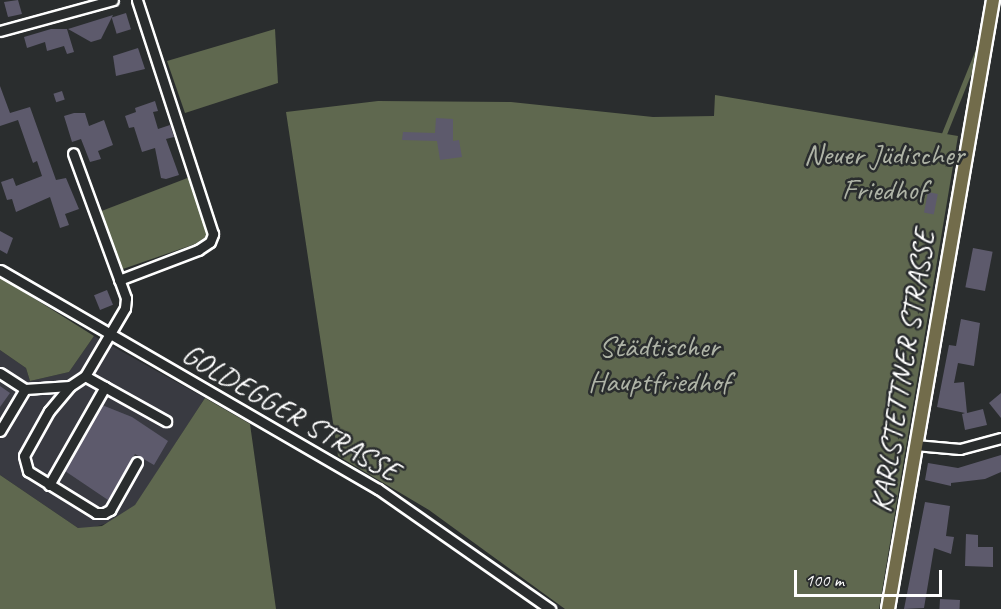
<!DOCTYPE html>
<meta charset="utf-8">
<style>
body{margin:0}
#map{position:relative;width:1001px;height:609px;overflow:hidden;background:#2a2d2e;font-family:Caveat,sans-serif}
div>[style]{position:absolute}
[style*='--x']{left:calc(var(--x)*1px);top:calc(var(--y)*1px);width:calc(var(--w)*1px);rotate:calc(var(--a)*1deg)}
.built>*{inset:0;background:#393a41}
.green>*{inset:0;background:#5f684f;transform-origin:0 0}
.building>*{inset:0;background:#5d5a6c;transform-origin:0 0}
.roads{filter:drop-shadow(2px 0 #fff) drop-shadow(-2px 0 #fff) drop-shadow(0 2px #fff) drop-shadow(0 -2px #fff)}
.minor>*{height:9px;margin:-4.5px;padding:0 4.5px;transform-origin:4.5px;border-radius:4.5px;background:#2a2d2e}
.major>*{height:12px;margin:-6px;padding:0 6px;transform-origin:6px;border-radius:6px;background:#726c4b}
span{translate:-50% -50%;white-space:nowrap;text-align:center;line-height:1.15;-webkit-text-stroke:5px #2a2d2e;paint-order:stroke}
.park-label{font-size:30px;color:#afb4a7}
.street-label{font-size:30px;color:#fff}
.scale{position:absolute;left:794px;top:570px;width:148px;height:27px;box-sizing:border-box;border:3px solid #fff;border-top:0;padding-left:8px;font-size:18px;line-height:21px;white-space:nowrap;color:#fff;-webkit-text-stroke:4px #2a2d2e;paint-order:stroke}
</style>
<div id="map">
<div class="built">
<i style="clip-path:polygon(94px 336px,205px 398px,135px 506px,117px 520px,88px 529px,78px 528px,0 475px,0 350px,26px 368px,30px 381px,69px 372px)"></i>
</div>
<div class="green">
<i style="left:996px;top:0;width:5px;height:209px;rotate:22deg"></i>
<i style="clip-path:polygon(275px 29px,278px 83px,185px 113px,167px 61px)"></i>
<i style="clip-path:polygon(715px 95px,958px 136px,879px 609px,565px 609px,429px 510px,338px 456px,286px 112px,378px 101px,511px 102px,653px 117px,714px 116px)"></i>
<i style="clip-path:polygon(190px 177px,207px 236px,195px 244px,120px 270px,99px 212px)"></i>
<i style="clip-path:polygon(0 277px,94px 336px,69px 372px,30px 381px,26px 368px,0 350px)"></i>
<i style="clip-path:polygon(205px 398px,250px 424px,276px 609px,0 609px,0 475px,78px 528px,102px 526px,135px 505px)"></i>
</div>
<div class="building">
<i style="clip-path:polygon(18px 0,22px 14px,8px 17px,4px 2px)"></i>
<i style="left:126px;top:13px;width:17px;height:15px;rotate:73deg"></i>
<i style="clip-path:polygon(113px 15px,101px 39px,91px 42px,68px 29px)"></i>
<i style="clip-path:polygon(51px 29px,67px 29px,74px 52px,67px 54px,64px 46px,47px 51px,45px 42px,27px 48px,24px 37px)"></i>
<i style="clip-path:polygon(138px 48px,145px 69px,116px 76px,113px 56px)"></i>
<i style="clip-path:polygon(0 86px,10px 113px,30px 107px,56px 180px,66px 178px,79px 209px,65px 214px,69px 225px,60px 228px,50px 197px,16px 212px,12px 199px,7px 200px,1px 182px,13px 178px,16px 186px,42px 176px,37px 161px,33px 163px,18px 120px,0 126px)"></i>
<i style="left:62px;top:91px;width:9px;height:9px;rotate:72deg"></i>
<i style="clip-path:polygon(155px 101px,158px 111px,153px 112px,158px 129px,170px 125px,174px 137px,166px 139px,179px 175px,166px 179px,161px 178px,155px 148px,142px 152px,134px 127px,129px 128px,125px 116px,136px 112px,135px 108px)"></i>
<i style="clip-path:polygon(74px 113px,85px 113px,89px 126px,104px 120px,113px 145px,98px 151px,101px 159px,90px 162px,81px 139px,72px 142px,64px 116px)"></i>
<i style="clip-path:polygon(436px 118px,453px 119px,453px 141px,459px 140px,462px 157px,440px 160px,437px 141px,402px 140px,403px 132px,435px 133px)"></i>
<i style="left:928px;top:192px;width:10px;height:21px;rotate:11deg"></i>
<i style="clip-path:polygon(0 231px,13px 238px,7px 254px,0 250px)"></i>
<i style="left:973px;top:248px;width:20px;height:40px;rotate:11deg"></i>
<i style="left:107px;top:290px;width:16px;height:14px;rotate:68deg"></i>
<i style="clip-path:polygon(961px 319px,980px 323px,974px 366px,958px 363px,954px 383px,964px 382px,967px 413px,983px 409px,987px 425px,965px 430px,962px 414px,965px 413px,937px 407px,949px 345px,956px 346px)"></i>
<i style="clip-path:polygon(0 386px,10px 393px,0 407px)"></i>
<i style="clip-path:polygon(1001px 393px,1001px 418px,989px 403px)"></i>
<i style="clip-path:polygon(102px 405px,132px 417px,168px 441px,154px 465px,135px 454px,108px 500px,65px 471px)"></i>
<i style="clip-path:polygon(1001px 455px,1001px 472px,985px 479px,951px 483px,951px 486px,925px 480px,928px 463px,958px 468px)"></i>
<i style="clip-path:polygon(925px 502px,950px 506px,946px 536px,954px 537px,951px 554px,934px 548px,924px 608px,904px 609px)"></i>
<i style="clip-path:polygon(966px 534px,978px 535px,978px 547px,993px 547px,993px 567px,965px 566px)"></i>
<i style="left:940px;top:599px;width:20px;height:10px;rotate:3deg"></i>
</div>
<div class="roads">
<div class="minor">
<i style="--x:0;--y:31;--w:117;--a:-15.3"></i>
<i style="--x:0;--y:270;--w:437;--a:30.1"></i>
<i style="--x:378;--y:489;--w:210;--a:34.9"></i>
<i style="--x:119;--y:280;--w:85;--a:-20.8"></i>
<i style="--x:198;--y:250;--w:14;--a:-34"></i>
<i style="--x:210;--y:242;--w:9;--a:-69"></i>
<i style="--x:213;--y:234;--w:246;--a:-108"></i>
<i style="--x:0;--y:373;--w:30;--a:33"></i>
<i style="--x:25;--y:389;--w:45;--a:-3.8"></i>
<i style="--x:70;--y:386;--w:18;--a:-34"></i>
<i style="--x:85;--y:376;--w:79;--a:-59.5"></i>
<i style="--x:125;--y:308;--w:10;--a:-84"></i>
<i style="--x:126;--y:298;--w:154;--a:-110.1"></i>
<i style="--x:85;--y:376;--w:93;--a:29.1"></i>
<i style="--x:70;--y:386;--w:33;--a:130"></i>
<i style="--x:49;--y:411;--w:51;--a:119.1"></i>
<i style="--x:24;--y:456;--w:16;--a:75"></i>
<i style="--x:28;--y:471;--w:80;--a:31.7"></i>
<i style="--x:96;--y:513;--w:8;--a:0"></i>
<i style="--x:104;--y:513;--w:7;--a:-27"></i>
<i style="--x:110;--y:510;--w:55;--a:-60.6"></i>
<i style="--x:0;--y:431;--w:49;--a:-59.2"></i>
<i style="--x:915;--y:445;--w:45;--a:5.1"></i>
<i style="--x:960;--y:449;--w:42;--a:-15"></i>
<i style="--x:49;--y:485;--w:113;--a:-60.3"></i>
</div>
<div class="major">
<i style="--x:888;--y:609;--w:618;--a:-80.22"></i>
</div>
</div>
<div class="park-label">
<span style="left:884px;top:171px">Neuer Jüdischer<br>Friedhof</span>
<span style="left:659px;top:363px">Städtischer<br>Hauptfriedhof</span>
</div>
<div class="street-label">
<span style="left:902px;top:371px;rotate:-81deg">KARLSTETTNER STRASSE</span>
<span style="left:291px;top:412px;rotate:30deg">GOLDEGGER STRASSE</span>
</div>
<div class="scale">100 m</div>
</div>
